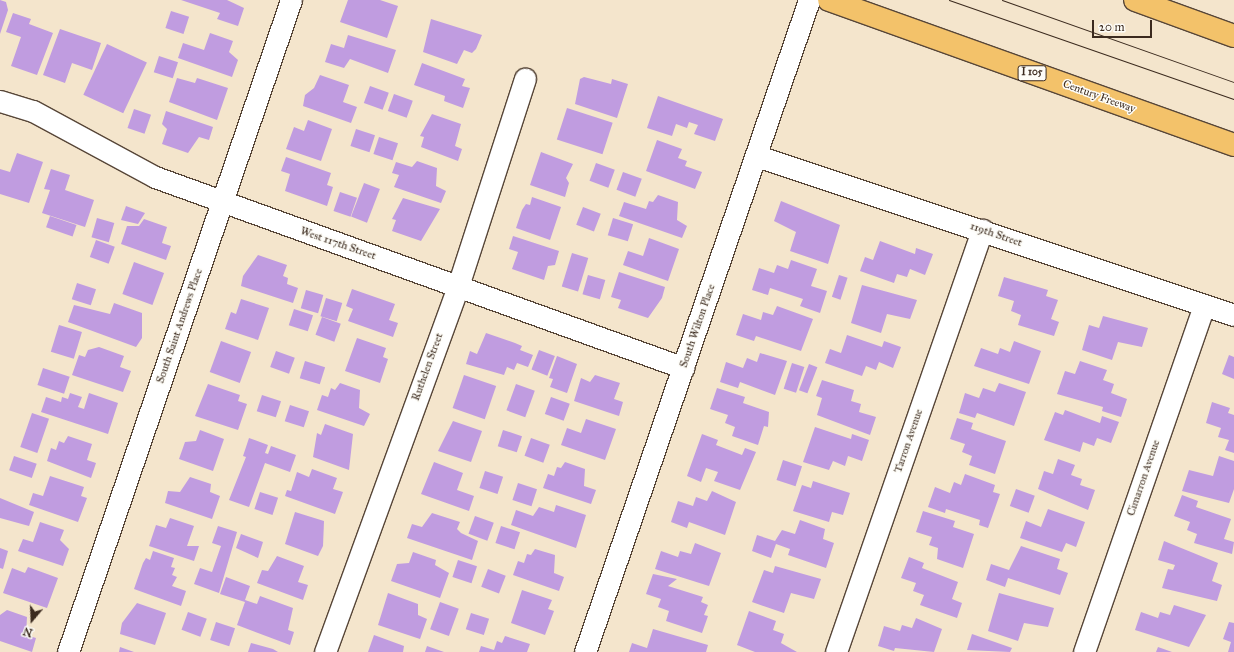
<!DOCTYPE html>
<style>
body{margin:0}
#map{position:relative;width:1234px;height:652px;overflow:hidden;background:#f4e5cc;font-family:"IM FELL Great Primer",serif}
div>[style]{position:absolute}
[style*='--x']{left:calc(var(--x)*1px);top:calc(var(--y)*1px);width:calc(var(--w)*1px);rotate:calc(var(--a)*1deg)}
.building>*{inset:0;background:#c09ce0;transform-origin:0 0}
.roads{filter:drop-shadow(1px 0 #574638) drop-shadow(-1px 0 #574638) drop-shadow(0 1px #574638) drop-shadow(0 -1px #574638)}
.minor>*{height:21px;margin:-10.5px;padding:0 10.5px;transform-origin:10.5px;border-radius:10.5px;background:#fff}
.motorway>*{height:22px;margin:-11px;padding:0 11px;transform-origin:11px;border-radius:11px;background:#f3c26a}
.tram>*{height:1px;margin:-0.5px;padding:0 0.5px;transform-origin:0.5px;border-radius:0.5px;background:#3b2a1e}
span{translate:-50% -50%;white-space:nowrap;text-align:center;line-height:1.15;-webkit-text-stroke:3px #fdfcf7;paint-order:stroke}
.shield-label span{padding:1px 3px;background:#fdfcf7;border:1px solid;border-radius:3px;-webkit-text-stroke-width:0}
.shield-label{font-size:10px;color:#3b2a1e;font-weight:700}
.street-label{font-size:11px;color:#3b2a1e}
.north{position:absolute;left:12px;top:600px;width:40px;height:40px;-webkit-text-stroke:3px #fdfcf7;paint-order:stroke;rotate:199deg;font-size:11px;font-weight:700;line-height:16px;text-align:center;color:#3b2a1e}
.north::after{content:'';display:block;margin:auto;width:14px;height:18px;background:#3b2a1e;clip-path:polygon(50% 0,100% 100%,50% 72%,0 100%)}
.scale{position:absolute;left:1092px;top:20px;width:60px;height:18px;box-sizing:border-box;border:2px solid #3b2a1e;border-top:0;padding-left:5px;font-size:12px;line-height:14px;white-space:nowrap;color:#3b2a1e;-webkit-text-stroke:3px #fdfcf7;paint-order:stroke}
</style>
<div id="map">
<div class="building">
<i style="clip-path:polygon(0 0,6px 2px,8px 10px,0 34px)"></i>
<i style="clip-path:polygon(181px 0,227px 0,244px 8px,238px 26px,217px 19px,220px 13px)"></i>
<i style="clip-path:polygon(348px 0,380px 0,398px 6px,387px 38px,340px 22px)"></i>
<i style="left:171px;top:11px;width:19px;height:18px;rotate:18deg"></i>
<i style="clip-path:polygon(13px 13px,31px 19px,29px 24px,53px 33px,37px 75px,11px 66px,21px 37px,6px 32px)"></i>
<i style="clip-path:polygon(431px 19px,482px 35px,476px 49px,472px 53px,464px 50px,457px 64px,423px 52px)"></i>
<i style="clip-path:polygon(60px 29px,101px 43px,92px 70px,72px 63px,65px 83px,43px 75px)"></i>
<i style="clip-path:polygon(210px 33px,233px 41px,229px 52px,238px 60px,232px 77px,178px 58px,183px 43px,204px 50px)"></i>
<i style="clip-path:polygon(348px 35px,396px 50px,388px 73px,350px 59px,344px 68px,325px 62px,331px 44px,344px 48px)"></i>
<i style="left:107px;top:44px;width:44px;height:56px;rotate:25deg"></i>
<i style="left:159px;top:56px;width:20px;height:17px;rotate:18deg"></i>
<i style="clip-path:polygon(422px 63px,465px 79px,462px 86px,470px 88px,463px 108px,444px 101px,445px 96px,414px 85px)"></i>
<i style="clip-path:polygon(320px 75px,349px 85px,343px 102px,357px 107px,351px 123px,303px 106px,305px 95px,314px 88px)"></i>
<i style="clip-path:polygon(584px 77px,611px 84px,612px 79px,628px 84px,617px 118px,575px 104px,580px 79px)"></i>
<i style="clip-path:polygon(177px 78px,195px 83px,197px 78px,228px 88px,217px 120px,169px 102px)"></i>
<i style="left:370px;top:86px;width:20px;height:18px;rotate:20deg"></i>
<i style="left:394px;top:94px;width:20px;height:18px;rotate:20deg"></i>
<i style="clip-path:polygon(658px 96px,723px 119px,715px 141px,694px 134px,698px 125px,689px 122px,687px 128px,676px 124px,672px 136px,647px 128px)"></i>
<i style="left:567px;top:108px;width:48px;height:33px;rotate:18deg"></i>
<i style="left:134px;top:109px;width:18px;height:20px;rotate:19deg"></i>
<i style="clip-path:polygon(166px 111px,213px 127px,209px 140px,199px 137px,188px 153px,162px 144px,167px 129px,162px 124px)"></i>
<i style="clip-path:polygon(432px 114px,461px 124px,455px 146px,462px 149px,458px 161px,421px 147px,424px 137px,420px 136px)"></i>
<i style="clip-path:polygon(308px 120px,332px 129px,321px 161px,286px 149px,294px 127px,304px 131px)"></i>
<i style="left:356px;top:129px;width:20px;height:18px;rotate:18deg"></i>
<i style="left:379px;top:137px;width:20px;height:18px;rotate:18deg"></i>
<i style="clip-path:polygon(657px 140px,682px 149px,678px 158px,687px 161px,685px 166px,702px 172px,695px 189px,646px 171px)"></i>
<i style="clip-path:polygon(541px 152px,573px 164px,566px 178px,569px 183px,565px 197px,530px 185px)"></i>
<i style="clip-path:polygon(17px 153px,43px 162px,29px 203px,0 194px,0 169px,10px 172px)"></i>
<i style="clip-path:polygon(286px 157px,331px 173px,327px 185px,333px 187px,327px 206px,285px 191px,290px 174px,281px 171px)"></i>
<i style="clip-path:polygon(417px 161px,437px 168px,436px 186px,446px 191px,441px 203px,394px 187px,399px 175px,392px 173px,396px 162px,412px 167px)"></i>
<i style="left:596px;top:163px;width:20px;height:19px;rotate:20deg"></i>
<i style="clip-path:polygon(51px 169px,70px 175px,65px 190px,94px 200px,85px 227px,42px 213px,50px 190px,44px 189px)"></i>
<i style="left:623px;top:172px;width:20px;height:19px;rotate:20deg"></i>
<i style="left:364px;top:183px;width:17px;height:36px;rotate:21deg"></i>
<i style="left:340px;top:192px;width:18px;height:20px;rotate:19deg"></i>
<i style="clip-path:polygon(658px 195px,678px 202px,677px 220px,687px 226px,682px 238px,619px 216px,624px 202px,646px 209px,649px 201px,653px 202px)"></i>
<i style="clip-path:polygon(532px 197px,561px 207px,550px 240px,516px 228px,522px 210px,526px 204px,530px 205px)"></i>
<i style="clip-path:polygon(403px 198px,440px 209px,421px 241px,392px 231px,396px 220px,392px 219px)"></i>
<i style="clip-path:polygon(781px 201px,840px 225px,828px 264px,790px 251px,796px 232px,774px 221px)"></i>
<i style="clip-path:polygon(126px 206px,145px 213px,138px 224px,121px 220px)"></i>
<i style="left:583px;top:207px;width:19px;height:19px;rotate:21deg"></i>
<i style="left:50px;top:216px;width:28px;height:12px;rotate:19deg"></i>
<i style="left:97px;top:218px;width:18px;height:20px;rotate:16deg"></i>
<i style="left:613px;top:218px;width:21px;height:18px;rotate:17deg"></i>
<i style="clip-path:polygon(144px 219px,167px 227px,162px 243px,171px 246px,166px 260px,121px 244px,127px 226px,139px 226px)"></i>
<i style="clip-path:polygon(513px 236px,559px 251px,555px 265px,548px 266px,544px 280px,512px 269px,518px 252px,509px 249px)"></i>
<i style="clip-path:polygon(649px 238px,679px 249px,668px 281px,623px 265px,628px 251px,643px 256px)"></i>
<i style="left:96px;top:240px;width:20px;height:18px;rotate:20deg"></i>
<i style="clip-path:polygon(880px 241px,915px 254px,916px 248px,933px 254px,925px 275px,910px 269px,907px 277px,897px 274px,894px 283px,860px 271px,865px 257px,873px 260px)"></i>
<i style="left:572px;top:253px;width:17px;height:35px;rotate:17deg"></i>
<i style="clip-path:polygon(258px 255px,287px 265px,283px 276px,288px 278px,287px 284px,298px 288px,293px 303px,241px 286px,243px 276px)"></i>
<i style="clip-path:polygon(791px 260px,817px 269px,811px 286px,827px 291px,820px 313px,800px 306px,803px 299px,770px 288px,768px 295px,752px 290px,759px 268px,774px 273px,777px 265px,788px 269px)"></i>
<i style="left:134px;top:262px;width:32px;height:34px;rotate:20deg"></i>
<i style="clip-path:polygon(619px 272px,665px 287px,662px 298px,648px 318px,618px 308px,621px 300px,611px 297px)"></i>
<i style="left:588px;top:275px;width:18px;height:20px;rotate:16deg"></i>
<i style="left:839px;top:275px;width:9px;height:23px;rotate:18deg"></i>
<i style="clip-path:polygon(1004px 277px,1048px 290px,1046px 296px,1058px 300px,1051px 319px,1059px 322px,1054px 336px,1018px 325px,1021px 315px,1011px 311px,1014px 301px,998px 296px)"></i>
<i style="left:77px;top:283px;width:20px;height:17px;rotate:18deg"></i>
<i style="clip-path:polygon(862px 285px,917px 300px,910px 319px,887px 314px,881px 333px,851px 323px)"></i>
<i style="clip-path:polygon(352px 289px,395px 304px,389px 320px,398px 323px,393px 337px,348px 321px,353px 309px,346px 306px)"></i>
<i style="left:306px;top:290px;width:18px;height:19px;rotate:16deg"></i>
<i style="left:326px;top:298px;width:17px;height:19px;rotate:17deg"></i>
<i style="clip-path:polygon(241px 299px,269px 308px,258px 340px,225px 329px,231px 312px,236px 314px)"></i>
<i style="clip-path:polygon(114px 303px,142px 313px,142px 338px,136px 347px,68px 322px,74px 305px,110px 314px)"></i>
<i style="clip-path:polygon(777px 306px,813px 319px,801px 351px,756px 336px,754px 341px,736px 335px,743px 314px,761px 320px,763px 312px,773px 315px)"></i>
<i style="left:294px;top:309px;width:20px;height:17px;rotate:18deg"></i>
<i style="clip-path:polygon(1103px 316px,1148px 328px,1142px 347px,1118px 342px,1112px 360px,1082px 350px,1089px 325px,1099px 328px)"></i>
<i style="left:322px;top:317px;width:20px;height:19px;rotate:20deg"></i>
<i style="left:59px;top:325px;width:24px;height:28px;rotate:17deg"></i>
<i style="clip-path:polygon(486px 333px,515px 343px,522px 346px,520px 350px,533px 355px,528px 367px,517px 363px,514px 370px,507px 367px,504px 375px,466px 364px,470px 351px,477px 354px)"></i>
<i style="clip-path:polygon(847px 335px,882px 347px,884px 341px,901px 347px,893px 368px,879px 362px,876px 370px,866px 366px,862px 376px,825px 363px,830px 349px,841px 353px)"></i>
<i style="clip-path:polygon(357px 338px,386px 348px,383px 357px,388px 359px,380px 383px,345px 371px)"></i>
<i style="left:221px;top:341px;width:32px;height:33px;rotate:20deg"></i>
<i style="clip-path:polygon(1014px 341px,1041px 351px,1029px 384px,974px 366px,981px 348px,998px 354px,1000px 348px,1010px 352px)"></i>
<i style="clip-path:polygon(99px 347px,124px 356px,120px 367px,131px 371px,123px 392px,72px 375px,79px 355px,85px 357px,88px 350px)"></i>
<i style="left:539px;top:350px;width:17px;height:21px;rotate:21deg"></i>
<i style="left:276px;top:351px;width:20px;height:17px;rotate:20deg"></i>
<i style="clip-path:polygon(760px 353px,787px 361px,775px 395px,740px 382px,738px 388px,720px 382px,726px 362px,743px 368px,747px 358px,757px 362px)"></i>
<i style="clip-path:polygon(1229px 355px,1234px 357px,1234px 379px,1222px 374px)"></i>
<i style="clip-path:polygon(557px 356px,577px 364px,567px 393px,550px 387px,553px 379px,549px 378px)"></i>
<i style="left:305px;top:361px;width:21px;height:18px;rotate:17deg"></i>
<i style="clip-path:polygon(1080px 361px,1107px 370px,1103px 380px,1114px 384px,1111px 393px,1127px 399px,1121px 417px,1102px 411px,1103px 407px,1057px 394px,1065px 371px,1075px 374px)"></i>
<i style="left:792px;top:363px;width:13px;height:27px;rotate:18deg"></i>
<i style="left:809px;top:364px;width:9px;height:28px;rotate:21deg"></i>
<i style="left:43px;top:368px;width:28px;height:18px;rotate:18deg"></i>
<i style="left:464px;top:375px;width:34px;height:35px;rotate:19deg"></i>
<i style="clip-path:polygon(595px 375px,620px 383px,614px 399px,623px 402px,619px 416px,574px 401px,581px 378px,590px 382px)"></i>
<i style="clip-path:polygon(822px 380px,854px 390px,851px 401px,861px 404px,859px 412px,876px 417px,870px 435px,817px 415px,822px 398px,816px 396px)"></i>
<i style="clip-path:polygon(340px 383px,360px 390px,359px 408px,370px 414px,364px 426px,317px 410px,322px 395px,328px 397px,331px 388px,335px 390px)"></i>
<i style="clip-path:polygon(999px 383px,1026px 392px,1014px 426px,977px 413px,975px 418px,959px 413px,965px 393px,979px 398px,983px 388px,995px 392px)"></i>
<i style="clip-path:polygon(208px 384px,240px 395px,238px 401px,247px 404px,238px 430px,195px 416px)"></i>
<i style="left:516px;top:384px;width:20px;height:28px;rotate:20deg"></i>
<i style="clip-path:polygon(717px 388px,745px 397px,743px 403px,769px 412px,768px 427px,764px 426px,758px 445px,732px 436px,735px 427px,725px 423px,728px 415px,710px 409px)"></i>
<i style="clip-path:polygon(70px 393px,82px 397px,78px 407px,84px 409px,89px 393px,118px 403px,108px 434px,41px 412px,46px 397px,61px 402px,62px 397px,68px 399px)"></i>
<i style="left:262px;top:395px;width:20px;height:17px;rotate:18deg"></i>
<i style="left:551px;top:397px;width:20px;height:18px;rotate:20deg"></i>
<i style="clip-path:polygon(1212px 402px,1230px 408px,1228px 413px,1234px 415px,1234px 453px,1225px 450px,1229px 440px,1218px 437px,1221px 428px,1206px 423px)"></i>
<i style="left:290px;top:405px;width:20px;height:17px;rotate:18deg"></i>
<i style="clip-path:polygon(1065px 410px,1100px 423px,1102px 416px,1119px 422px,1111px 443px,1097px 438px,1094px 446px,1083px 442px,1080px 452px,1044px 440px,1055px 412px,1063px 415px)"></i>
<i style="left:32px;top:413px;width:18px;height:36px;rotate:19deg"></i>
<i style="clip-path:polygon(957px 418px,973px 423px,971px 429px,1006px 441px,995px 474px,969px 465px,972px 456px,962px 452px,965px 444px,950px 439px)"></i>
<i style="clip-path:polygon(586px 419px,616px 429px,605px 460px,561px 445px,567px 428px,581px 433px)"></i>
<i style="clip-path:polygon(453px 421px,482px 431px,471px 462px,438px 451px)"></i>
<i style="clip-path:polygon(325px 424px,353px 434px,349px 470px,313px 457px,317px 433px,321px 435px)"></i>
<i style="clip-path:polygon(815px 427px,851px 439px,852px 434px,869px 440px,862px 461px,848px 456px,845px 466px,833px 461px,829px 470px,803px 462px)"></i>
<i style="clip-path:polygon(200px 430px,224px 439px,213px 471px,179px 459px,185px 442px,196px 441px)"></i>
<i style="left:503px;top:430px;width:20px;height:17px;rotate:18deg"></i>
<i style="clip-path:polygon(702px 434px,718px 440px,716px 445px,742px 455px,745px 448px,756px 452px,740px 490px,714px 481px,718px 472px,706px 468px,701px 482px,687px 476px)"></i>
<i style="clip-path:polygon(68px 436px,92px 444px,87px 460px,96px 463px,91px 478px,47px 461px,51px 448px,56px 450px,59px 441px,64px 443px)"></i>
<i style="clip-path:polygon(249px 438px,268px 445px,265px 453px,268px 454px,271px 446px,296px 455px,290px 472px,265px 463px,249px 507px,229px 500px,246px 457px,243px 456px)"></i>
<i style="left:531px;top:438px;width:20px;height:19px;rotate:20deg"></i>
<i style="left:14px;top:456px;width:24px;height:15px;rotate:19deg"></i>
<i style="clip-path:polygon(1219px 456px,1234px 461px,1234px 489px,1229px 503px,1182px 491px,1189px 470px,1213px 476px)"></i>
<i style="clip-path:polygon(1058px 459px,1075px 465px,1071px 475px,1082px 479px,1080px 485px,1095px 490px,1088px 510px,1038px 489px,1044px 471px,1053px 474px)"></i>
<i style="left:783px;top:460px;width:20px;height:21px;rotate:18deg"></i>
<i style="clip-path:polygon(434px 462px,463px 473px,457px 490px,474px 496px,469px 511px,421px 494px)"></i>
<i style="clip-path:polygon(565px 462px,585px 469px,584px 486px,596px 490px,591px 504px,543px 488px,548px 474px,554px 476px,557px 467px,561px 468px)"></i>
<i style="clip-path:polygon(312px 469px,337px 478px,333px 489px,343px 492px,335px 514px,285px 496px,287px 490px,291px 491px,297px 472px,309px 477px)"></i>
<i style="left:485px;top:471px;width:19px;height:18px;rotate:18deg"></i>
<i style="clip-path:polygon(965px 474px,995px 485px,993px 492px,1000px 494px,988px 528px,979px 525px,980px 520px,946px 509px,945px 513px,928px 507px,935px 487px,950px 493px,954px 482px,961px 485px)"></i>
<i style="clip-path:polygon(50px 476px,84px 487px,81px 496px,87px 498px,78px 522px,29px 505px,33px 493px,43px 496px)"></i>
<i style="clip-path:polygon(190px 477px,211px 484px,210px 492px,220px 496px,212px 519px,165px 503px,168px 491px,180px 492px)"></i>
<i style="clip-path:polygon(813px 481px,850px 493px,843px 515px,832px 512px,829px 522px,793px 511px,802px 485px,811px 488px)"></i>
<i style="left:518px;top:483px;width:20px;height:18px;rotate:18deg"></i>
<i style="left:1016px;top:489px;width:20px;height:18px;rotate:20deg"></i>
<i style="clip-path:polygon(712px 491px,736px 502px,725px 535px,689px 522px,687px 528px,671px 522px,678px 501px,693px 506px,696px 497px,707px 501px)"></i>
<i style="left:260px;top:492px;width:19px;height:18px;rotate:18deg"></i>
<i style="clip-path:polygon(1182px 495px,1198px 501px,1196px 507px,1231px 519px,1224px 539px,1234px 542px,1232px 554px,1194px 543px,1197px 534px,1187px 530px,1190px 522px,1174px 516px)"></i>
<i style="clip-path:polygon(0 498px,34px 512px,29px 526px,0 518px)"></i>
<i style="clip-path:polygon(556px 505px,586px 515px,576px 548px,511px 525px,516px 510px,533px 516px,539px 507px,554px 512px)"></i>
<i style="clip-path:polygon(1048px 509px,1085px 522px,1076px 547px,1066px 543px,1062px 552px,1020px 538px,1026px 521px,1041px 527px)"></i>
<i style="clip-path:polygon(923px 511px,955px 521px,953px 527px,974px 534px,963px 568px,937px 559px,938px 548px,929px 545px,932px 537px,916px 532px)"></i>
<i style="clip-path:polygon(295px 512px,324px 521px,323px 546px,318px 556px,285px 544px)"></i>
<i style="clip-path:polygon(432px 513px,460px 522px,457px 529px,461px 533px,478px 541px,472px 560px,407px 538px,412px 524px,422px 527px)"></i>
<i style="left:475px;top:516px;width:20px;height:19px;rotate:20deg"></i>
<i style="clip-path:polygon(170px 518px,194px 526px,187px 546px,199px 546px,194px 561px,149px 546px,156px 525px,166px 528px)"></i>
<i style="clip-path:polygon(800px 520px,825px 529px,823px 539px,834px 543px,826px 568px,788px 555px,790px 549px,776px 544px,771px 558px,752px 551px,757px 535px,775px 541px,782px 530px,795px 534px)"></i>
<i style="clip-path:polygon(40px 522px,64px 530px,60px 540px,69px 549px,63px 566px,18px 551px,23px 539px,33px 542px)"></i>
<i style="clip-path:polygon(218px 526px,237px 532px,219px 593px,194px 584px,200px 568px,212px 572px,221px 546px,212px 543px)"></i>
<i style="left:501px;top:526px;width:20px;height:18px;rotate:18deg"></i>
<i style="clip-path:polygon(241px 534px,263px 542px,258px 558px,236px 548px)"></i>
<i style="clip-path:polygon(1164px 541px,1218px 563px,1212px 581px,1222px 585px,1217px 601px,1162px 588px,1168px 569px,1173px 570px,1175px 565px,1158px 560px)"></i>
<i style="clip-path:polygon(695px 543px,721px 553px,709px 586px,655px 569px,661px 551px,678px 557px,680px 551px,691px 554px)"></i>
<i style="clip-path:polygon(1021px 546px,1060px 559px,1057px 569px,1068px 573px,1060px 595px,1008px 578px,1005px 587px,986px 580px,991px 564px,1009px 570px)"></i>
<i style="clip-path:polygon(0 548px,8px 551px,3px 569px,0 568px)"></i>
<i style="clip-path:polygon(535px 549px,555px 555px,554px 573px,564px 577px,559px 591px,513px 575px,518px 561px,524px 563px,527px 554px,531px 555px)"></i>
<i style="clip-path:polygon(153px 551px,174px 558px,171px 567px,175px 568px,172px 575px,177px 577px,172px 586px,186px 591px,181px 606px,134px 589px,143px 563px,146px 558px,150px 560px)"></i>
<i style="clip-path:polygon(413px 552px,436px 560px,435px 565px,449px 573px,440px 598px,391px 581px,397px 564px,409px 563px)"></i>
<i style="clip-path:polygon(277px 556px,304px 566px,298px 582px,308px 585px,303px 600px,257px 583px,262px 570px,268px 571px)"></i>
<i style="clip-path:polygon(909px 557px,924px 563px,922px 568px,958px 582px,952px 599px,962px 603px,957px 618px,920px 605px,924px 595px,913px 591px,916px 583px,901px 578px)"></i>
<i style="left:458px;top:560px;width:20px;height:18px;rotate:18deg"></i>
<i style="clip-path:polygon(775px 566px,821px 579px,814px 599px,791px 593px,784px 613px,752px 602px,764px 570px,773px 573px)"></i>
<i style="clip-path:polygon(28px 567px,58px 578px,47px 608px,3px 593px,12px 568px,25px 573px)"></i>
<i style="left:488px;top:569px;width:19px;height:19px;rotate:21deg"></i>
<i style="clip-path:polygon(653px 574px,677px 579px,668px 586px,703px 597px,701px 602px,708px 605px,704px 615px,708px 616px,702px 633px,666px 621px,669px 611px,658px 607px,661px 599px,646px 594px)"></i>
<i style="clip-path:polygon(226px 577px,250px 586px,245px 600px,257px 604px,260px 596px,293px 608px,288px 630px,294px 632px,290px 645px,237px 625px,245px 602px,220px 594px)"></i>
<i style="clip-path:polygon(522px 590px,552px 600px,548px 609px,554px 611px,545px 635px,511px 623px)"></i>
<i style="clip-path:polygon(388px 593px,418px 604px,418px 615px,427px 619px,420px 639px,378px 625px)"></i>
<i style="clip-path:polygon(999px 593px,1054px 608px,1048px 627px,1024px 623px,1018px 641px,988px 631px)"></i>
<i style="left:440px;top:602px;width:20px;height:29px;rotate:20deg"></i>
<i style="clip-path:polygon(137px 603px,166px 613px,155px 645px,120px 634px,122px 623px)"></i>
<i style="clip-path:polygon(1174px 605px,1206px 615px,1189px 647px,1135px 630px,1141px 612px,1158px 618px,1160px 612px,1170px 615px)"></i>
<i style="clip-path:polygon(7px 610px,27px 617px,26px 635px,36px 638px,32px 652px,0 641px,0 615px)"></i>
<i style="clip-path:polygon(749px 611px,776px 621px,773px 630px,784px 634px,781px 643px,797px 652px,755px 652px,737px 645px)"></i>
<i style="left:188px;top:612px;width:20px;height:19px;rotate:20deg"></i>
<i style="left:471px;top:613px;width:19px;height:17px;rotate:18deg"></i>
<i style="clip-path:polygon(916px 618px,942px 629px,934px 652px,895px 648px,894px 651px,878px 646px,884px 626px,900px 631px,902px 625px,912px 628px)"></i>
<i style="left:216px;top:622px;width:20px;height:19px;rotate:18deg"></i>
<i style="clip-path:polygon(1229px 622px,1234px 623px,1234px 652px,1228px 652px,1231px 642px,1223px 639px)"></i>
<i style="clip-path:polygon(653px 629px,708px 645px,706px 652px,629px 652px,632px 643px,647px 648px)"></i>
<i style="clip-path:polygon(972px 634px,1012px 648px,1010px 652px,967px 650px)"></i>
<i style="clip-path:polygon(374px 635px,404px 646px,403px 652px,368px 652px)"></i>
<i style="clip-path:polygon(505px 636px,530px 644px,527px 652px,479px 652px,481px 646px,494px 650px,497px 641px,502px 643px)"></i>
<i style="clip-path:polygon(251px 643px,273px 649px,278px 652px,248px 652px)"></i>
<i style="clip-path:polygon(427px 646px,444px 652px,425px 652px)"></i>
<i style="clip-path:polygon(120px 647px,134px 652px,119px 652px)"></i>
<i style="clip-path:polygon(1158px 647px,1172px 652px,1156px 652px)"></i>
</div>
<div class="roads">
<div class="minor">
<i style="--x:0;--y:101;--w:34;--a:17"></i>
<i style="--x:33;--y:111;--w:139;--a:28.4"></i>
<i style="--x:155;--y:177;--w:562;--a:19.85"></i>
<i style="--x:757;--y:156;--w:503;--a:18.43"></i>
<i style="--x:68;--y:652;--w:689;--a:-71.12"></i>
<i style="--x:325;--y:652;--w:389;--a:-70"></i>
<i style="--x:458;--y:286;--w:218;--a:-72.1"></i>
<i style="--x:585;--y:652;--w:689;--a:-71.04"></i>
<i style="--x:836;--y:652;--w:447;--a:-70.9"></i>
<i style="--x:1084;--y:652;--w:367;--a:-70.9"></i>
</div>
<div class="motorway">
<i style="--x:829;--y:0;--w:430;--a:19.7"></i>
<i style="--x:1135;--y:0;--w:105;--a:20"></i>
</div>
</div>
<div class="tram">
<i style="--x:949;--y:0;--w:302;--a:19.2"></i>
<i style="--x:1002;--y:0;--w:246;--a:19.5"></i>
</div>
<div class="shield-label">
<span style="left:1032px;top:73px">I 105</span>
</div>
<div class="street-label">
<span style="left:1099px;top:97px;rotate:20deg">Century Freeway</span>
<span style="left:996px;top:235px;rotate:19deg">119th Street</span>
<span style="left:338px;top:244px;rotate:19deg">West 117th Street</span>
<span style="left:180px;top:326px;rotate:-71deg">South Saint Andrews Place</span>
<span style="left:698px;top:326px;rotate:-71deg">South Wilton Place</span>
<span style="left:428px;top:367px;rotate:-70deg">Ruthelen Street</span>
<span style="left:909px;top:441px;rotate:-71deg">Tarron Avenue</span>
<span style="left:1144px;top:478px;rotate:-71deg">Cimarron Avenue</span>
</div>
<div class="north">N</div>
<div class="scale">20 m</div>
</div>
